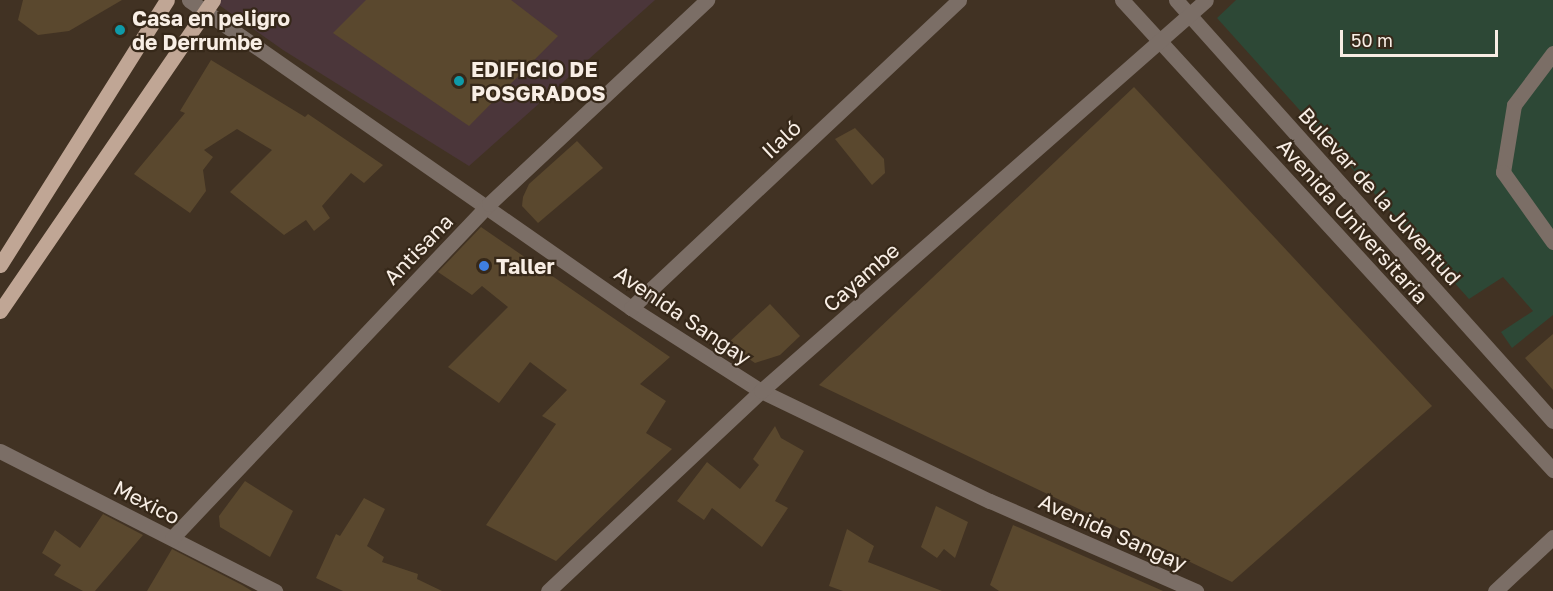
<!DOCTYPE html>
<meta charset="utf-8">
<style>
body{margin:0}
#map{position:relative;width:1553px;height:591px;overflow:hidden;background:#413223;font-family:"Golos Text",sans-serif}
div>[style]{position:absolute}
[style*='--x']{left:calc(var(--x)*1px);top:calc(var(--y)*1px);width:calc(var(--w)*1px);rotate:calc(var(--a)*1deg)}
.education>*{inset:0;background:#4b363a}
.green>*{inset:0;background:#2d4836}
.building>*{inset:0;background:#5a482e}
.minor>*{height:15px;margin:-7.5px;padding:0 7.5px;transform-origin:7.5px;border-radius:7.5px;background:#7b6e66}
.major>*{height:15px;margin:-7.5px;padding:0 7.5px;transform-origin:7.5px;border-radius:7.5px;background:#c0a695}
.dots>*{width:16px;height:16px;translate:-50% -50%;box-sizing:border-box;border:3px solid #362819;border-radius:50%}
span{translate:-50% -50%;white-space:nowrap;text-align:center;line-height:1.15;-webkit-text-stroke:4.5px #362819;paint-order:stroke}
.poi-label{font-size:21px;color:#f8eee5;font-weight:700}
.left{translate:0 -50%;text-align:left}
.street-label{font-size:21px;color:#f8eee5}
.scale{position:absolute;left:1340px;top:30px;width:158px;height:27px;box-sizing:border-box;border:3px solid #f8eee5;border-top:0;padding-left:8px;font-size:18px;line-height:21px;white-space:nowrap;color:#f8eee5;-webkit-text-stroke:4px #362819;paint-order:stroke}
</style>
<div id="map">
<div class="education">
<i style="clip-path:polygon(221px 0,655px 0,469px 166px,283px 50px,219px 5px)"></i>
</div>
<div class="green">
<i style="clip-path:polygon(1236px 0,1553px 0,1553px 315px,1512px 348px,1501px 332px,1533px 311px,1503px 277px,1469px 299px,1217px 18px)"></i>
</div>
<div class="building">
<i style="clip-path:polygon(23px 0,122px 0,69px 31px,38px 35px,18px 20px)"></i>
<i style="clip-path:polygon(366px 0,511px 0,558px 36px,469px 126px,333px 33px)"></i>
<i style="clip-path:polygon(211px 60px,305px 117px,308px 114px,383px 165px,364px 183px,351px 173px,322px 206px,330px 218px,314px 231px,306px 220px,284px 235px,230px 192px,272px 150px,237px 129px,204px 150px,213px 157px,203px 170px,206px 191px,190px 213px,134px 174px,185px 113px,180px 111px)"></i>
<i style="clip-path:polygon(1134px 87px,1432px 406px,1232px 582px,819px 385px)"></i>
<i style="clip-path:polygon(855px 128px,884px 159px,885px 173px,872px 185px,835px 139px)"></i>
<i style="clip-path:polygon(577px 141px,603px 168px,538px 223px,522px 206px,523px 197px,529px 184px)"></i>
<i style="clip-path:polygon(481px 227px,670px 357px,640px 384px,666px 401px,646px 433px,672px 449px,556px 561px,486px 525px,556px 424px,542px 416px,567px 390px,530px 362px,499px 403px,448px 367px,508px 307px,482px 286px,472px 295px,438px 272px)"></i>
<i style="clip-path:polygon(770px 304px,800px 336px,780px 355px,755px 363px,727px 344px)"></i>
<i style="clip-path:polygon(1553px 334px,1553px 390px,1525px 358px)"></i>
<i style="clip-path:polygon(775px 426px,781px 438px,804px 451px,775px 501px,788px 508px,762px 547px,712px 508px,704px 520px,677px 501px,707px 462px,740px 489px,759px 465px,753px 459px)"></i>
<i style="clip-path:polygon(245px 481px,293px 511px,270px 557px,220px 527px,219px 516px)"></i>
<i style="clip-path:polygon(364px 498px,385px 509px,367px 546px,384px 557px,382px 562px,418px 574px,417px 579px,442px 591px,343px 591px,316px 578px,336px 534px,340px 536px)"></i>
<i style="clip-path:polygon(936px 506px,968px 522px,955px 558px,944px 549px,937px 558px,921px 547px)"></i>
<i style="clip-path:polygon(103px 514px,143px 535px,95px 591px,83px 591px,54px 575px,61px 565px,42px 553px,55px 530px,80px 548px)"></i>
<i style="clip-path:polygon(1013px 525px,1163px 591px,999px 591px,990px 585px)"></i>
<i style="clip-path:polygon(847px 529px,874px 546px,868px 562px,942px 591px,843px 591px,829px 586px)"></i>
<i style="clip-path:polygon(172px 549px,242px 585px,252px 591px,147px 591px)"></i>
</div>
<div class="minor">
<i style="--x:189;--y:0;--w:539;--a:34.87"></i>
<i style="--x:631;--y:308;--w:154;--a:32.6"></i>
<i style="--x:761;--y:391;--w:254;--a:25.7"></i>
<i style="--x:990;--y:501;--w:225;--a:23.6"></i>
<i style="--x:1122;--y:0;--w:638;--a:47.48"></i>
<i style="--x:1176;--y:0;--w:565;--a:48.16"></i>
<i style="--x:1553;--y:53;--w:65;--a:126.9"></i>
<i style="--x:1514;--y:105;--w:68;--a:99.3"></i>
<i style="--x:1503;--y:172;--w:86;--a:54.5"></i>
<i style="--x:631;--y:308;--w:450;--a:-43.2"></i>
<i style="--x:0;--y:451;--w:309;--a:27"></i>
<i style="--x:172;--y:538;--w:460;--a:-46.5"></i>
<i style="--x:489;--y:204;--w:299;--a:-43.1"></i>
<i style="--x:548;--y:591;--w:292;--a:-43.2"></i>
<i style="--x:761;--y:391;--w:592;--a:-41.3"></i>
<i style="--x:1495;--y:591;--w:79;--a:-43"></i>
</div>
<div class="major">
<i style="--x:0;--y:265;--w:313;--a:-57.8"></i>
<i style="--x:0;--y:311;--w:377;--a:-55.6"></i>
</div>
<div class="dots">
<i style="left:120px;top:30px;background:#0f9aa8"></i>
<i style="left:459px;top:81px;background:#0f9aa8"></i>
<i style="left:484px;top:266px;background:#3f7fe0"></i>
</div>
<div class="poi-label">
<span class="left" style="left:132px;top:30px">Casa en peligro<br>de Derrumbe</span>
<span class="left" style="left:471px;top:81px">EDIFICIO DE<br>POSGRADOS</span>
<span class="left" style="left:496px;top:266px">Taller</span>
</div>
<div class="street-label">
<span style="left:781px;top:139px;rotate:-43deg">Ilaló</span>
<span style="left:1380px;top:196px;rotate:48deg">Bulevar de la Juventud</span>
<span style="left:1353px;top:221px;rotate:48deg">Avenida Universitaria</span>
<span style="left:418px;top:249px;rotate:-46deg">Antisana</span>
<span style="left:861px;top:277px;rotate:-41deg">Cayambe</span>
<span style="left:683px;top:315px;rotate:34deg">Avenida Sangay</span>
<span style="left:147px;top:502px;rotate:27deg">Mexico</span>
<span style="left:1113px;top:532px;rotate:24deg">Avenida Sangay</span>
</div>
<div class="scale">50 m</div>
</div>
